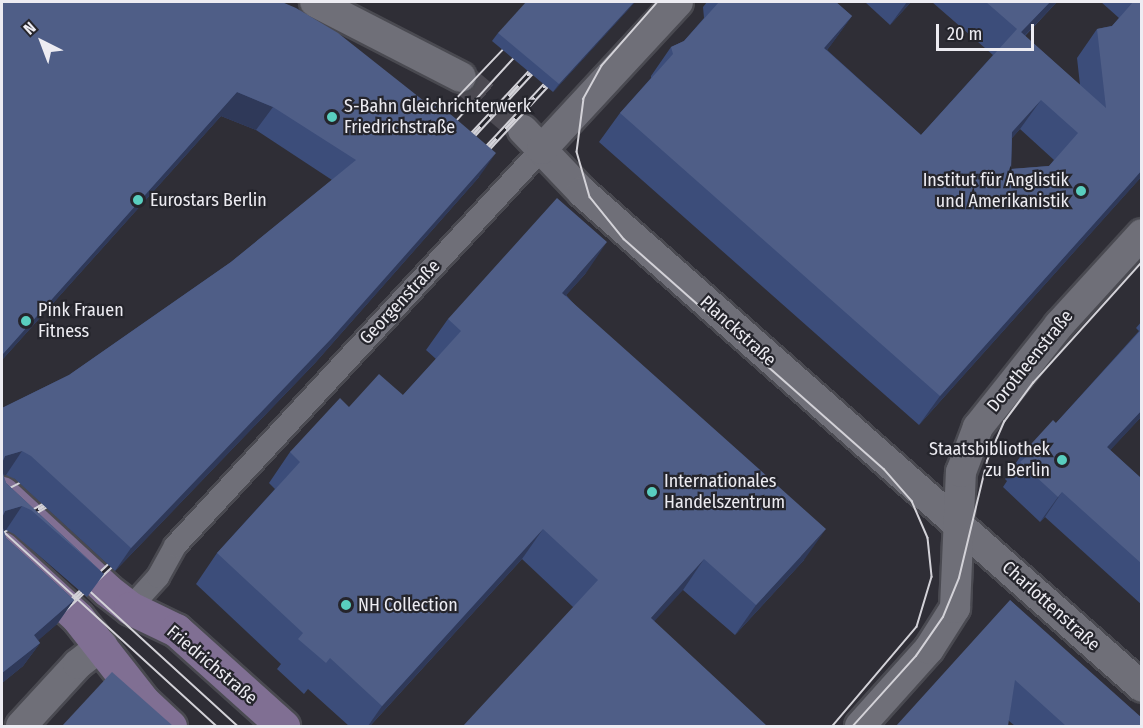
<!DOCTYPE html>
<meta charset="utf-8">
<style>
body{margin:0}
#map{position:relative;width:1143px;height:728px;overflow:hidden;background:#2f2e36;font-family:"Fira Sans Condensed",sans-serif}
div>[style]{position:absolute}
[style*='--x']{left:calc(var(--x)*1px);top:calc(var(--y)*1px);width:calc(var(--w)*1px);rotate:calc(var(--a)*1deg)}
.minor-tunnel>*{height:30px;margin-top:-15px;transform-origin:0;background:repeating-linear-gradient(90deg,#4c4a52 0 30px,transparent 0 45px)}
.roads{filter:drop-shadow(2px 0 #4a4a51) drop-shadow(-2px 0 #4a4a51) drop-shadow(0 2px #4a4a51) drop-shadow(0 -2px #4a4a51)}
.pedestrian>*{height:22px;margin:-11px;padding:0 11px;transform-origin:11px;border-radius:11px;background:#6f6f78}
.minor>*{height:30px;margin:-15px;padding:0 15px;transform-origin:15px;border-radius:15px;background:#6f6f78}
.secondary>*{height:33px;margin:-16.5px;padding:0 16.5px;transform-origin:16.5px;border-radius:16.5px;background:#806f93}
.tram>*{height:1.5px;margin:-0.75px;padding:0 0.75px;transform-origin:0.75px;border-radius:0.75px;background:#d3d2d8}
.rail>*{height:7px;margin-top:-3.5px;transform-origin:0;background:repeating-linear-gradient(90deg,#25252c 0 14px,#d3d2d8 0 28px);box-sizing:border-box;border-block:2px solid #d3d2d8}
.wall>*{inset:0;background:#3c4d7a}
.shaded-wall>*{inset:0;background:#2f3959}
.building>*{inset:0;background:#4f5e87}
.dots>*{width:16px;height:16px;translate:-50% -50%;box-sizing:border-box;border:3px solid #25252c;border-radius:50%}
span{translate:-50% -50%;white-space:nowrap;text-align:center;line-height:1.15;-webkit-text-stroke:4.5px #25252c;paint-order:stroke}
.poi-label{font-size:18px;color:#edecf2}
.left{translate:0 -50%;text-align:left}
.right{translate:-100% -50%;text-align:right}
.street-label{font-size:18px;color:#edecf2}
.frame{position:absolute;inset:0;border:3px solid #edecf2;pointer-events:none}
.north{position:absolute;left:12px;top:12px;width:60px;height:60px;-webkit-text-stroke:4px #25252c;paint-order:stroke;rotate:318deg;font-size:16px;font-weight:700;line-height:24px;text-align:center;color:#edecf2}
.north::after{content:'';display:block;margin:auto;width:21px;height:27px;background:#edecf2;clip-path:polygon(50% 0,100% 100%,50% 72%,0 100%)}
.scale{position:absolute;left:936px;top:24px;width:98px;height:27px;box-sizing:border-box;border:3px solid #edecf2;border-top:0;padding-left:8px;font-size:18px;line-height:21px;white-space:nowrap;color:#edecf2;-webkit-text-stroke:4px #25252c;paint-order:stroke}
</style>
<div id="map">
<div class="minor-tunnel">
<i style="--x:461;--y:77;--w:82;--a:40.5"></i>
</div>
<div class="roads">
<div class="pedestrian">
<i style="--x:130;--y:608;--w:42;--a:-47.9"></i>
<i style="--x:158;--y:577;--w:35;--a:-61"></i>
<i style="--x:175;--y:546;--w:541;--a:-47.25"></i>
</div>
<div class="minor">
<i style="--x:315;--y:2;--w:164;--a:27.2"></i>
<i style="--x:523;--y:130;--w:86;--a:46.4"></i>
<i style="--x:582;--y:192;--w:747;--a:41.47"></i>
<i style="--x:542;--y:149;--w:200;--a:-47.2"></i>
<i style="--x:21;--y:726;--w:84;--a:-47.4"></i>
<i style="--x:78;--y:664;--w:31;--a:-38"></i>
<i style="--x:860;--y:726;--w:103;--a:-48.1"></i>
<i style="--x:929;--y:649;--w:49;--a:-57.6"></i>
<i style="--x:955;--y:608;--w:136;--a:-87.5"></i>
<i style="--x:961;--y:472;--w:48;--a:-69.3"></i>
<i style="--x:978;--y:427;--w:130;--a:-51.5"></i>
<i style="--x:1059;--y:325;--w:123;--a:-47.6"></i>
</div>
<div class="secondary">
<i style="--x:2;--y:493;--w:143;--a:42.7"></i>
<i style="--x:107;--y:590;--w:29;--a:38"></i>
<i style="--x:130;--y:608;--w:51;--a:25.6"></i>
<i style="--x:176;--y:630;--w:144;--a:41.9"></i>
<i style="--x:2;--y:548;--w:103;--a:42.6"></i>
<i style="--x:78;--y:618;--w:105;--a:51.9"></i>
<i style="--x:143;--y:701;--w:37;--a:43"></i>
</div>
</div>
<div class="tram">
<i style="--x:658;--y:2;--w:85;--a:131.2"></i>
<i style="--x:602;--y:66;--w:38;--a:119"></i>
<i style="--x:584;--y:99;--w:53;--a:97.5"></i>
<i style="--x:577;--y:152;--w:47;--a:73.9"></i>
<i style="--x:590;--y:197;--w:54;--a:51"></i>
<i style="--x:624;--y:239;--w:347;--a:41.5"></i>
<i style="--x:884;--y:469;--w:43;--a:48.8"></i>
<i style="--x:912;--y:501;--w:40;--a:66.6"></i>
<i style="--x:928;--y:538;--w:39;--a:84"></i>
<i style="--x:932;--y:577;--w:52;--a:106.7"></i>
<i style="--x:917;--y:627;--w:130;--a:130.3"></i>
<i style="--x:434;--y:122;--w:117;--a:-46.4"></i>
<i style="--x:447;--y:131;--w:114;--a:-47.5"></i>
<i style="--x:2;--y:492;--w:37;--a:-27"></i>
<i style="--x:2;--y:530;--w:291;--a:42.4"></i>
<i style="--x:79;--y:581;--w:215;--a:42.4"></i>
<i style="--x:853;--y:726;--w:94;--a:-48"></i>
<i style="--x:916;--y:656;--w:47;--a:-55.3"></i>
<i style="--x:943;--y:617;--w:42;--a:-67.7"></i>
<i style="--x:959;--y:578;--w:120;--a:-76.5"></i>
<i style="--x:987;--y:461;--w:43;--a:-66.4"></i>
<i style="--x:1004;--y:422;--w:49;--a:-53.4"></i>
<i style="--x:1033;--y:383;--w:163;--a:-48"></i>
</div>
<div class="rail">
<i style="--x:461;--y:147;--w:117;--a:-47.1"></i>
<i style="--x:477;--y:159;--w:117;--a:-47.1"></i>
<i style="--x:2;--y:530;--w:64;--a:-30.2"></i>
<i style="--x:61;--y:611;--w:81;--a:-43"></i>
</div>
<div class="wall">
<i style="clip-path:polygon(2px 2px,479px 177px,315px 363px,115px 571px,15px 479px,6px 475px,3px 475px,6px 483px,104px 574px,87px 597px,14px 534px,6px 530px,3px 530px,6px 538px,74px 600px,57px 624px,38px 640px,40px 643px,23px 666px,2px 683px,2px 408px,69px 375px,231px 262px,332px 180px,256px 130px,221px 116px,2px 360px)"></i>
<i style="clip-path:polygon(635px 2px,553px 92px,492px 41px,498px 33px)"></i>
<i style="clip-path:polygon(evenodd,707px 2px,836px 2px,852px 16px,827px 50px,921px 135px,993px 55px,932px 2px,1057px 2px,1025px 36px,1080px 85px,1077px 58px,1097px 29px,1112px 26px,1119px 18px,1101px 2px,1142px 2px,1142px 176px,919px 425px,599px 142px,620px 113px,651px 78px,651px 76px,671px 47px,684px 41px,704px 18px,703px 7px,707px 2px,1020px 129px,1054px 160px,1049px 166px,1011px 169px,1012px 138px,1020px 129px)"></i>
<i style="clip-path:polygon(865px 2px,911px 2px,890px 25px)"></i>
<i style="clip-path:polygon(586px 273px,566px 295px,804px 560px,735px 635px,683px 590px,573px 607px,522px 559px,370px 726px,349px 726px,308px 689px,304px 694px,277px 669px,281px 664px,196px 584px,217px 553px,275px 489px,269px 483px,290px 452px,349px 407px,403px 395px,436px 359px,426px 350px,448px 319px)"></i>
<i style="clip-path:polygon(1142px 321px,1142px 416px,1110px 450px,1142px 479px,1142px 605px,1045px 517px,1040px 522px,1003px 487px,1007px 481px,1005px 479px,1022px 454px,1056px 423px,1139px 331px,1136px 328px)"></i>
<i style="clip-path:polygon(1010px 600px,1142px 726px,1015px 726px,1009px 721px)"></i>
</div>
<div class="shaded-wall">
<i style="clip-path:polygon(634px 2px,635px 2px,553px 92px,559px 84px)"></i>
<i style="clip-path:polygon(907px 2px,911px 2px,890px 25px)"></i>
<i style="clip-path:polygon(1050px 2px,1057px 2px,1000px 61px,1021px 32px)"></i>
<i style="clip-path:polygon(852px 16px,831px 45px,803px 77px,824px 48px)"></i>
<i style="clip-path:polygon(237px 92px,273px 107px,256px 130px,221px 116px,2px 360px,2px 355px)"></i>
<i style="clip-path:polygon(1041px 100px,1020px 129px,991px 161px,1012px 132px)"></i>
<i style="clip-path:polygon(496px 153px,479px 177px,315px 363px,115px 571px,131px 548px)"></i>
<i style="clip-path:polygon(1142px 170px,1142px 176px,919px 425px,940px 396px)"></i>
<i style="clip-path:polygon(607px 242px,586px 273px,541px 323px,562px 293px)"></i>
<i style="clip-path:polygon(1142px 410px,1142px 416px,1090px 472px,1107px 447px)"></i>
<i style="clip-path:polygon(22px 451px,6px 475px,2px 476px,2px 462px,5px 456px)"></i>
<i style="clip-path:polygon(1062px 492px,1045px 517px,1040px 522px,1058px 497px)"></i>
<i style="clip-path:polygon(22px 506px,6px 530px,2px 531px,2px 517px,5px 511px)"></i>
<i style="clip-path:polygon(543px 529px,522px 559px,370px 726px,368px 726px,382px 706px)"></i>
<i style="clip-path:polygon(826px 529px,804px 560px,735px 635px,756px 605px)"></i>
<i style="clip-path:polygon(704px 559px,683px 590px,629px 649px,651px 618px)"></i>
<i style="clip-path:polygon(74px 600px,57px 624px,17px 659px,34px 635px)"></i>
<i style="clip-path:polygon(40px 643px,23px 666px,2px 683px,2px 673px)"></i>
</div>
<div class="building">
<i style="clip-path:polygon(2px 2px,282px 2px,296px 8px,338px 33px,429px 105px,433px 102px,442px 107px,496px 153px,331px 339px,131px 548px,31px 456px,22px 451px,5px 456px,2px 463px,2px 408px,69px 375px,231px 262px,356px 160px,273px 107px,237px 92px,2px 355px)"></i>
<i style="clip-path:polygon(526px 2px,634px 2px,559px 84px,498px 33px)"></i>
<i style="clip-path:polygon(evenodd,719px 2px,836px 2px,852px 16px,824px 48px,921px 135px,1017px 29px,986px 2px,1050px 2px,1021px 32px,1106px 108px,1097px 29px,1112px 26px,1133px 2px,1142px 2px,1142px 170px,940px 396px,620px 113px,673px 54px,671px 47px,684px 41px,719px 2px,1041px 100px,1078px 133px,1049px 166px,1011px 169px,1012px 132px,1041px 100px)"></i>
<i style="clip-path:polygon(557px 198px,607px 242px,562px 293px,826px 529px,756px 605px,704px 559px,651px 618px,766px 725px,765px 726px,463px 726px,598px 580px,543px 529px,382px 706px,330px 658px,326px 663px,298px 639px,303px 633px,217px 553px,300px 462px,290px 452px,340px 398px,349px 407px,379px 374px,403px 395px,461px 331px,448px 319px)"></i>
<i style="clip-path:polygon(1142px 329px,1142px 410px,1107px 447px,1142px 479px,1142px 564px,1062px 492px,1058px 497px,1020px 462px,1026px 457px,1022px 454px,1053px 420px,1056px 423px)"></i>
<i style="clip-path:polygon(2px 470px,6px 483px,104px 574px,31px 510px,22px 506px,5px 511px,2px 518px)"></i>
<i style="clip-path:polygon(2px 525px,6px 538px,74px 600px,34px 635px,40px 643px,2px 673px)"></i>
<i style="clip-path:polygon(1010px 600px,1142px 718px,1142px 726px,1066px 726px,1015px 680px,1008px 726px,896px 726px)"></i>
<i style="clip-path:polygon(112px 672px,173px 726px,62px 726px)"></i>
</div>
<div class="dots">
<i style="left:332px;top:117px;background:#59cebf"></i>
<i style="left:1081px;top:191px;background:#59cebf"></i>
<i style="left:138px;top:200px;background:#59cebf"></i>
<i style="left:26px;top:321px;background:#59cebf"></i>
<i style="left:1062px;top:460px;background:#59cebf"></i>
<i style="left:652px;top:492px;background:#59cebf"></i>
<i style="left:346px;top:605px;background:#59cebf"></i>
</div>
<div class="poi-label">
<span class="left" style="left:344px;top:117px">S-Bahn Gleichrichterwerk<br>Friedrichstraße</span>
<span class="right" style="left:1069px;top:191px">Institut für Anglistik<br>und Amerikanistik</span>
<span class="left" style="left:150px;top:200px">Eurostars Berlin</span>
<span class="left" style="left:38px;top:321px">Pink Frauen<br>Fitness</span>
<span class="right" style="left:1050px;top:460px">Staatsbibliothek<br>zu Berlin</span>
<span class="left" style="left:664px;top:492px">Internationales<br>Handelszentrum</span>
<span class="left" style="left:358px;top:605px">NH Collection</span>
</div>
<div class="street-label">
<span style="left:400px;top:302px;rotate:-47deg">Georgenstraße</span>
<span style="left:738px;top:331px;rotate:42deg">Planckstraße</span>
<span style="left:1030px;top:361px;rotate:-51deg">Dorotheenstraße</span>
<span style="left:1051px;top:606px;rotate:42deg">Charlottenstraße</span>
<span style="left:212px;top:665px;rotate:40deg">Friedrichstraße</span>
</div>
<div class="frame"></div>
<div class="north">N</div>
<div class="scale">20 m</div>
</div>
